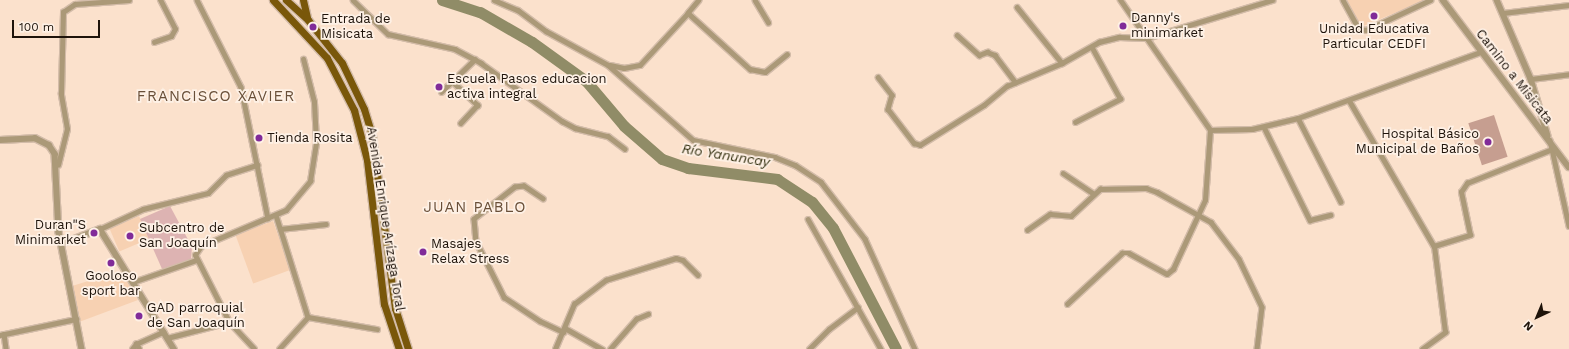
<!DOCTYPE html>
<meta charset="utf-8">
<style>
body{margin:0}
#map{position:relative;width:1569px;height:349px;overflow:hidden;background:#fbe1cc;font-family:"Work Sans",sans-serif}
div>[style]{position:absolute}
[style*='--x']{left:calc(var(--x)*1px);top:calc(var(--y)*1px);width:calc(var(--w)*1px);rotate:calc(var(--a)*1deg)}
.built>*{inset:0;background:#f7d1b2;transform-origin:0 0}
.green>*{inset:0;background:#ddb3b2}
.river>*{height:11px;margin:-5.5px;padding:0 5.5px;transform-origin:5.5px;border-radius:5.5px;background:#908c67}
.building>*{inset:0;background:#c69e90;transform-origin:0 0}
.roads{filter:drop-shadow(1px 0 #d3bca9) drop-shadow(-1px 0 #d3bca9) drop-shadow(0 1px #d3bca9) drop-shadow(0 -1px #d3bca9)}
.minor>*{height:4.5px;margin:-2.25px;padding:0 2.25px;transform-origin:2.25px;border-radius:2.25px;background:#ab9978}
.tertiary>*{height:5.5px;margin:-2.75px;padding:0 2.75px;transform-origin:2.75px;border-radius:2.75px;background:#ab9978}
.primary>*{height:7px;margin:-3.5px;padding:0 3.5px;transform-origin:3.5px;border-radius:3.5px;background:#79570a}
.dots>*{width:11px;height:11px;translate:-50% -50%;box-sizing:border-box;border:2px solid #fef1e6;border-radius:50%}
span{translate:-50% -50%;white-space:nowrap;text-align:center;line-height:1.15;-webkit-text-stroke:3.5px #fef1e6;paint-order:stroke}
.poi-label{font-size:13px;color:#1e130a}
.left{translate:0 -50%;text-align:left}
.right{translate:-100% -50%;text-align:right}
.street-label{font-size:13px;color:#1e130a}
.water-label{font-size:14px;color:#312d0c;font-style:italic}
.quarter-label{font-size:15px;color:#694f38;letter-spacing:1px}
.north{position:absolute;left:1517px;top:297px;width:40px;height:40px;-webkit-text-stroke:3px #fef1e6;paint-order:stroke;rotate:224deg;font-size:11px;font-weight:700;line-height:16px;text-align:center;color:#1e130a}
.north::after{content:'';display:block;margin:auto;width:14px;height:18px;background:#1e130a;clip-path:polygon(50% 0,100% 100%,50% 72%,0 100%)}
.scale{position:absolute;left:12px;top:20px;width:88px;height:18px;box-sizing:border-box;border:2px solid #1e130a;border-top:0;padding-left:5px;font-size:12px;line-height:14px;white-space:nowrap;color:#1e130a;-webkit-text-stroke:3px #fef1e6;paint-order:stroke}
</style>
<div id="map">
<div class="built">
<i style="clip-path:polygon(1346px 0,1426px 0,1361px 27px)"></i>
<i style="left:139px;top:216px;width:25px;height:32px;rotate:67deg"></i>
<i style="left:273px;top:221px;width:52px;height:40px;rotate:70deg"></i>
<i style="clip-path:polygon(121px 271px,138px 300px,79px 322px,72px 286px)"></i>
</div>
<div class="green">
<i style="clip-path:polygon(170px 206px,192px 247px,191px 260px,162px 269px,140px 219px)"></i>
</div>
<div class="river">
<i style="--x:442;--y:0;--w:40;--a:18"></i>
<i style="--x:480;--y:12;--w:60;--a:30"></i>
<i style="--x:532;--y:42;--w:67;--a:35.8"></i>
<i style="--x:586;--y:81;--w:59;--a:49.8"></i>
<i style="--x:624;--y:126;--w:50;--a:41"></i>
<i style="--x:662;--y:159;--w:28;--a:19"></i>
<i style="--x:688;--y:168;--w:90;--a:7"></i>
<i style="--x:777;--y:179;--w:42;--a:33.3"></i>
<i style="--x:812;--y:202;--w:33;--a:51"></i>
<i style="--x:833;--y:228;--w:136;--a:62.5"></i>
</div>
<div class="building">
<i style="left:1494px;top:115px;width:44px;height:27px;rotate:72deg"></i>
</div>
<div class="roads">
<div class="minor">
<i style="--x:197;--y:0;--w:97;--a:63.2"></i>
<i style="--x:241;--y:87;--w:134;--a:78.4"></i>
<i style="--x:353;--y:0;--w:49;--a:44.2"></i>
<i style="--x:388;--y:34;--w:69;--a:12.6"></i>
<i style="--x:455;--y:49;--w:30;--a:28"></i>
<i style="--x:481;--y:63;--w:100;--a:35.6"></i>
<i style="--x:562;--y:121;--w:15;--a:28"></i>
<i style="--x:575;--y:128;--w:34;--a:14"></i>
<i style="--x:608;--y:136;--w:21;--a:37"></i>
<i style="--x:494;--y:0;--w:26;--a:23"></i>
<i style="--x:518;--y:10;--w:35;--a:37"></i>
<i style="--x:546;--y:31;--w:71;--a:28.7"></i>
<i style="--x:608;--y:65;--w:113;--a:41.4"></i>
<i style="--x:693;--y:140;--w:84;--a:11.7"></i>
<i style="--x:775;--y:157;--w:22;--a:22"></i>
<i style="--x:795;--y:165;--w:31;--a:33"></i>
<i style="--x:821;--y:182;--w:72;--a:52.3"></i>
<i style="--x:865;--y:239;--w:121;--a:65.6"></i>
<i style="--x:699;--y:0;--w:17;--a:130"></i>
<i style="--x:688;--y:13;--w:84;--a:42.1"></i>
<i style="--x:750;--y:69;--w:15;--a:11"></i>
<i style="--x:765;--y:72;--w:28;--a:-39"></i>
<i style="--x:755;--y:0;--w:26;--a:59"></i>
<i style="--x:1343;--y:0;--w:33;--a:61"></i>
<i style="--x:1359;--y:29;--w:7;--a:8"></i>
<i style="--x:1366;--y:30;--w:71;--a:-25.1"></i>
<i style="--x:1017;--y:7;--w:72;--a:51.2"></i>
<i style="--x:1503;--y:13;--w:66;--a:-6.9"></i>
<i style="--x:957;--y:35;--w:30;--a:42"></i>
<i style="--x:979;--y:55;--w:9;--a:-21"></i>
<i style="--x:987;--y:52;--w:9;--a:21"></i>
<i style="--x:995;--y:55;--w:34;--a:53"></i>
<i style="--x:154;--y:42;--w:18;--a:-19"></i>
<i style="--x:171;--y:36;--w:8;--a:-60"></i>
<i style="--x:175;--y:29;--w:33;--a:-117"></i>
<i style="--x:610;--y:65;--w:14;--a:12"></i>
<i style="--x:624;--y:68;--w:16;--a:-11"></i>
<i style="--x:640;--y:65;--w:71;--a:-47.3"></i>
<i style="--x:878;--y:77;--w:23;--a:52"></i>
<i style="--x:892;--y:95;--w:15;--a:106"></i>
<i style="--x:888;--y:109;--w:43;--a:52.6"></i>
<i style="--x:914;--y:143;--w:6;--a:18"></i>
<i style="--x:920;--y:145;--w:75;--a:-32"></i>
<i style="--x:984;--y:105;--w:30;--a:-40"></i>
<i style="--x:1007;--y:86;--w:60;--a:-22.7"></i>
<i style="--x:1062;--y:63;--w:43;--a:-29.6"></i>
<i style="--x:1099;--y:42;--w:21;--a:-14"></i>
<i style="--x:1119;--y:37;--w:28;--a:2"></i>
<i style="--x:1147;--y:38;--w:131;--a:-16.9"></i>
<i style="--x:1531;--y:79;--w:38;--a:-7"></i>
<i style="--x:453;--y:82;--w:34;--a:43"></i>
<i style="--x:478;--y:105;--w:25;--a:133"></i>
<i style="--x:441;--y:92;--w:47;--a:-44.1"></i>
<i style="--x:1349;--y:100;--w:169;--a:59.8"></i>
<i style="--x:1298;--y:118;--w:94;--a:62.9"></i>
<i style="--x:1075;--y:122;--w:51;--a:-27.1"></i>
<i style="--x:1120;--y:99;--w:58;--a:-118.8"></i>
<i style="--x:1264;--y:127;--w:104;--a:63.7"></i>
<i style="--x:1310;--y:220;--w:21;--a:-14"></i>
<i style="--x:1210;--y:130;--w:42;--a:-1.4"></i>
<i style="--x:1252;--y:129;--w:47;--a:-13.4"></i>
<i style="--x:1298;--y:118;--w:194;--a:-19.9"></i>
<i style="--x:1550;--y:140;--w:88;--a:77.5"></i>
<i style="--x:58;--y:165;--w:37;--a:-76"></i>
<i style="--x:67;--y:129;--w:36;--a:-100"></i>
<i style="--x:61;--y:94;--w:82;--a:-88.6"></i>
<i style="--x:63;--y:12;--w:14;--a:-34"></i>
<i style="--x:75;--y:4;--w:54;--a:-4.2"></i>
<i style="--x:1063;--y:173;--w:37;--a:34"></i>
<i style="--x:543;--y:199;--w:23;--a:-146"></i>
<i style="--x:524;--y:186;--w:9;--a:174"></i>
<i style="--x:515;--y:187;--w:52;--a:142"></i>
<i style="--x:474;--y:219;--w:22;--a:85"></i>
<i style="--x:476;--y:241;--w:63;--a:63.4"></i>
<i style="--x:504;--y:297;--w:43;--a:33.7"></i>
<i style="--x:540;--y:321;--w:26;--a:25"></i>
<i style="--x:276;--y:215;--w:107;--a:72.6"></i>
<i style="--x:808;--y:219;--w:149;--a:60.7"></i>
<i style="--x:100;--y:229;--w:47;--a:-24.9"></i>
<i style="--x:143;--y:209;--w:67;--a:-13.8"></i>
<i style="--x:208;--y:193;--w:25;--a:-45"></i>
<i style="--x:226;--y:175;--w:33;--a:-18"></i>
<i style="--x:280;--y:229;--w:46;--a:-6.2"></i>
<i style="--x:1027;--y:230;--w:28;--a:-35"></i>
<i style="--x:1050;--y:214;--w:21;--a:5"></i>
<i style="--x:1071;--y:216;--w:40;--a:-43"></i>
<i style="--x:1100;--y:189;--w:46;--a:-1.2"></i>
<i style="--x:1146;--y:188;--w:12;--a:20"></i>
<i style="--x:1157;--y:192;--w:62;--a:29.1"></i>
<i style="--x:1211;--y:222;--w:46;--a:52.9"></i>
<i style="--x:1239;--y:259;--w:53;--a:64.4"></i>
<i style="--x:1262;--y:307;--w:42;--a:96.8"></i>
<i style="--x:133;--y:282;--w:67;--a:-19.2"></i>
<i style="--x:1067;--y:304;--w:75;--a:-42.8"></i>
<i style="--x:1122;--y:253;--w:7;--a:0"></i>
<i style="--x:1129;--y:253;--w:43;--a:28.9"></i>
<i style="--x:1167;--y:274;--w:8;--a:-40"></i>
<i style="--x:1173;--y:269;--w:76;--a:-65.1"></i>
<i style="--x:1205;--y:200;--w:70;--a:-85.9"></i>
<i style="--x:1210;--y:130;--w:158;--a:-124.7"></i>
<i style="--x:565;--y:328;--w:43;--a:29.6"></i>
<i style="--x:4;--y:334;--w:15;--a:82"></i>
<i style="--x:0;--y:335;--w:78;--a:-11.9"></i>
<i style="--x:167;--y:338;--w:64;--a:-14.5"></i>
<i style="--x:132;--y:349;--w:6;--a:-51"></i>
<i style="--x:139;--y:349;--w:6;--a:-121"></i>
<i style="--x:136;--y:344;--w:30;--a:-24"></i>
<i style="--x:254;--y:349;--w:37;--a:-133"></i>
<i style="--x:229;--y:322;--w:75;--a:-116.9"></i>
<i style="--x:195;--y:255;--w:11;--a:-56"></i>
<i style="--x:201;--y:246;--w:92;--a:-23"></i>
<i style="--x:286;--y:210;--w:38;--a:-50"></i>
<i style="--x:310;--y:181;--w:39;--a:-81"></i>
<i style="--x:316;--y:142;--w:40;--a:-92.9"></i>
<i style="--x:314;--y:102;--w:44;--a:-104.3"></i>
<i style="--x:279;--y:349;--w:43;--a:-47.8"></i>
<i style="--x:308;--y:317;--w:70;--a:9.9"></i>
<i style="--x:555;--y:349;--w:49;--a:-67.1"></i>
<i style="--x:574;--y:304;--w:40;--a:-37"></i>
<i style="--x:606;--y:280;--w:73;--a:-17.4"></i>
<i style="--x:676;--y:258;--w:7;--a:16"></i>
<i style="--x:683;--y:260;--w:21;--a:45"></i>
<i style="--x:610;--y:349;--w:40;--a:-49"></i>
<i style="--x:636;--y:319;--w:13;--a:-23"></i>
<i style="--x:809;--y:349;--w:28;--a:-45"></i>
<i style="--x:829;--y:329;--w:36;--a:-37"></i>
<i style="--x:1422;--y:349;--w:29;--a:-36"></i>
<i style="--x:1445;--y:332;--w:87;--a:-97.3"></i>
<i style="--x:1434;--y:246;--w:38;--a:-17"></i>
<i style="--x:1470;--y:235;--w:44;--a:-101.8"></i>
<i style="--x:1461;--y:192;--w:11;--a:-56"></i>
<i style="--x:1467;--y:183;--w:89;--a:-21.7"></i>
</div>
<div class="tertiary">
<i style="--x:1443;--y:0;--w:209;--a:53"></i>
<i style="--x:1497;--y:0;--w:86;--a:66.7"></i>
<i style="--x:1531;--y:79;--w:59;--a:73.4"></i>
<i style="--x:0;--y:140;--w:35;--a:-3"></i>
<i style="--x:35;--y:138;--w:16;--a:27"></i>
<i style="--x:49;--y:145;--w:11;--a:56"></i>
<i style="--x:55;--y:154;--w:78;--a:87.1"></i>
<i style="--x:59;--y:232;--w:119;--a:78.9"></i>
<i style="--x:61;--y:244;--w:42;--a:-21"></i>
<i style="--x:100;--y:229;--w:141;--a:58.3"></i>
</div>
<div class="primary">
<i style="--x:273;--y:0;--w:79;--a:47"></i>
<i style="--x:327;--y:58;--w:59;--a:62.6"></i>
<i style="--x:354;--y:110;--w:52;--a:75.4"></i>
<i style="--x:367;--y:160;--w:145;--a:83.3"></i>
<i style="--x:384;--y:304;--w:47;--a:71.6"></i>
<i style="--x:286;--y:0;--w:30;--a:42"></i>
<i style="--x:308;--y:20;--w:55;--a:51.7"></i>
<i style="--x:342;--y:63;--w:51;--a:64.4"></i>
<i style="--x:364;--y:109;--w:28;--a:73"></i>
<i style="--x:372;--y:136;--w:174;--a:82.4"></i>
<i style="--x:395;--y:308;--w:43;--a:72.4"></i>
<i style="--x:303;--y:0;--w:18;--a:77"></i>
</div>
</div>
<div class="dots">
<i style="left:1374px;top:16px;background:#812b99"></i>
<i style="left:1123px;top:26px;background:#812b99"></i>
<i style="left:313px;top:27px;background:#812b99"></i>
<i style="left:439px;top:87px;background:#812b99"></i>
<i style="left:259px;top:138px;background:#812b99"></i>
<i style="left:1488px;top:142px;background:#812b99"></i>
<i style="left:94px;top:233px;background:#812b99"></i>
<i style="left:130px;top:236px;background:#812b99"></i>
<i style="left:423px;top:252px;background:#812b99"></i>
<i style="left:111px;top:263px;background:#812b99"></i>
<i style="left:139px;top:316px;background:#812b99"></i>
</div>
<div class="poi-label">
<span class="left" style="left:1131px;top:26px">Danny's<br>minimarket</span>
<span class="left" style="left:321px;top:27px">Entrada de<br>Misicata</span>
<span style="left:1374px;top:37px">Unidad Educativa<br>Particular CEDFI</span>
<span class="left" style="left:447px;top:87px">Escuela Pasos educacion<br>activa integral</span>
<span class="right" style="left:1479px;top:142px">Hospital Básico<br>Municipal de Baños</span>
<span class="left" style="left:267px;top:138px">Tienda Rosita</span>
<span class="right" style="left:86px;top:233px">Duran"S<br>Minimarket</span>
<span class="left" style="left:139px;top:236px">Subcentro de<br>San Joaquín</span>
<span class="left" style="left:431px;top:252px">Masajes<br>Relax Stress</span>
<span style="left:111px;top:284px">Gooloso<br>sport bar</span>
<span class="left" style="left:147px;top:316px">GAD parroquial<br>de San Joaquín</span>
</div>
<div class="street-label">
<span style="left:1514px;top:77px;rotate:52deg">Camino a Misicata</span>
<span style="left:385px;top:219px;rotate:81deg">Avenida Enrique Arízaga Toral</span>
</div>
<div class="water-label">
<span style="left:726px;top:155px;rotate:9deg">Río Yanuncay</span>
</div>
<div class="quarter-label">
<span style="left:216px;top:97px">FRANCISCO XAVIER</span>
<span style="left:475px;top:208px">JUAN PABLO</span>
</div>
<div class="north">N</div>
<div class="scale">100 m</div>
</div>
